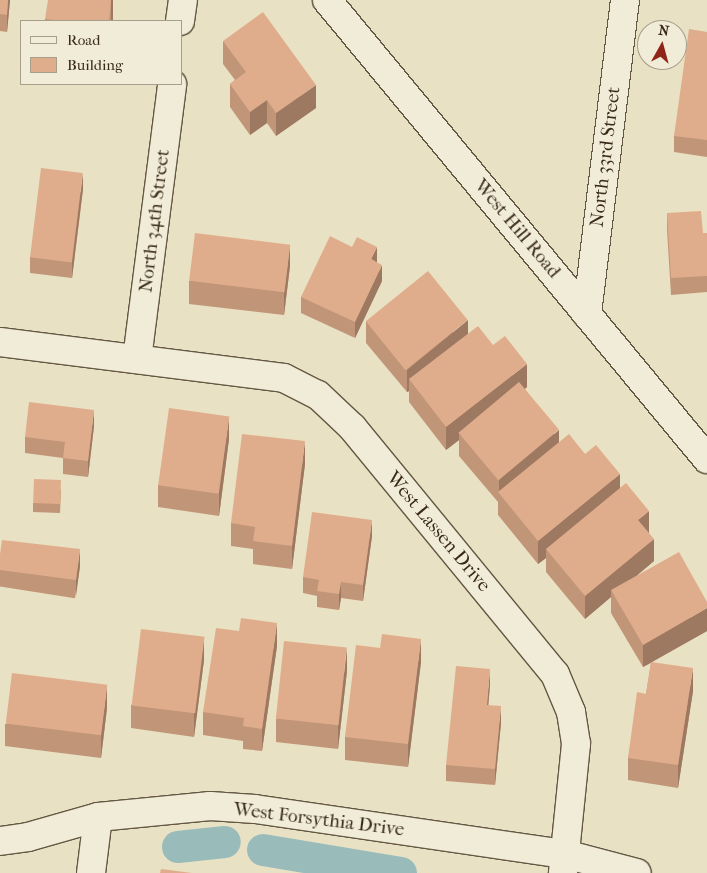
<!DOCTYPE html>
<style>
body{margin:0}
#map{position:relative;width:707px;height:873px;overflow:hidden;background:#e9e1c3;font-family:"IM FELL French Canon",serif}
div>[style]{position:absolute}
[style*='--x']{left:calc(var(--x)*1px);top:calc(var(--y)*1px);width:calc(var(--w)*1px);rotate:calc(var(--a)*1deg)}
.canal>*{height:32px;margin:-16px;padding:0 16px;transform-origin:16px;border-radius:16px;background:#99bcbb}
.roads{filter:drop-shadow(1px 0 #645743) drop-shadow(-1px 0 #645743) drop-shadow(0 1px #645743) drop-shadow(0 -1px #645743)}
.minor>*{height:28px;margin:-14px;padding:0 14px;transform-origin:14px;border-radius:14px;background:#f1ecd8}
.tertiary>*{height:28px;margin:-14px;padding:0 14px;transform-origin:14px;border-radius:14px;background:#f1ecd8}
.wall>*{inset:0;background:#c19578;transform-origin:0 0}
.shaded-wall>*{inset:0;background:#9d7962;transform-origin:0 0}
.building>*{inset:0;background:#e0ad8c;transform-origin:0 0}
span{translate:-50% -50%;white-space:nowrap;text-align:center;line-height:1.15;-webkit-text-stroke:4px #f1ecd8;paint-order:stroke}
.street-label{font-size:19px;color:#382918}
.legend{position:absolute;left:20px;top:20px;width:162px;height:65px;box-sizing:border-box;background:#f1ecd8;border:1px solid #a79e8b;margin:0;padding:6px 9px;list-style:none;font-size:15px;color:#382918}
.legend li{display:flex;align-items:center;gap:10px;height:25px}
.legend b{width:25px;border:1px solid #a79e8b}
.north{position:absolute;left:637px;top:20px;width:50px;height:50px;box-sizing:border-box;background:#f1ecd8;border:1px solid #a79e8b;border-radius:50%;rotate:7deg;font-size:14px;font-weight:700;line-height:20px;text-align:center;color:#382918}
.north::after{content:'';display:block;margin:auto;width:18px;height:22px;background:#8f2418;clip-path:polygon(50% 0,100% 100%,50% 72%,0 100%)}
</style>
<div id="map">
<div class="canal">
<i style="--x:178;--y:847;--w:47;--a:-6.1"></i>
<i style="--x:263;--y:850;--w:140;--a:9.5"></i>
</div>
<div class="roads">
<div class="minor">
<i style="--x:180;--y:21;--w:21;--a:-82"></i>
<i style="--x:587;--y:314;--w:316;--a:-83.1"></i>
<i style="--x:0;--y:342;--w:286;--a:7.2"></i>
<i style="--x:284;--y:378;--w:38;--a:27"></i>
<i style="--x:318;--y:395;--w:47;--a:43.3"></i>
<i style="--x:352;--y:427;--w:320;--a:50.6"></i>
<i style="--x:555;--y:674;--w:41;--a:67.2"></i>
<i style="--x:571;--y:712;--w:32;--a:81"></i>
<i style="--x:576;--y:744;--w:130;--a:95.8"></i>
<i style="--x:137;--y:359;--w:277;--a:-82.7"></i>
<i style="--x:0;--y:841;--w:28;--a:-8"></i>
<i style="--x:28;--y:837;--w:73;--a:-15.9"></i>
<i style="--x:98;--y:817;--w:113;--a:-5.6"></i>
<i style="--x:210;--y:806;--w:45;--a:3.8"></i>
<i style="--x:255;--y:809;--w:313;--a:8.3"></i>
<i style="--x:565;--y:854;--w:74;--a:14.8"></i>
<i style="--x:91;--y:873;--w:56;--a:-82.9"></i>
</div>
<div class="tertiary">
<i style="--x:327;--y:0;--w:596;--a:50.38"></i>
</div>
</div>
<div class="wall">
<i style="clip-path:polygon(0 0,10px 0,7px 32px,0 31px)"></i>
<i style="clip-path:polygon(113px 0,111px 21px,45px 21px,45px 19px)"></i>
<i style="clip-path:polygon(707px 32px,707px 157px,674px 152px,674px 136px)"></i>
<i style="clip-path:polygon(223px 41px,316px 108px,276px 136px,267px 123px,250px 135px,230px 107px,230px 84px,235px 80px,223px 64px)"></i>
<i style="clip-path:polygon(83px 189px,72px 278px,30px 273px,30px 257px)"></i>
<i style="clip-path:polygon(667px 213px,703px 233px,707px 233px,707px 292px,671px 295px,667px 230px)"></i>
<i style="clip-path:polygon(377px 263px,382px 281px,355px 338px,301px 313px,301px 297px)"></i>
<i style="clip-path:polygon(290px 266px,284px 315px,189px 304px,189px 281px)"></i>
<i style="clip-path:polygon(366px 321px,468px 334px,527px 387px,525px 389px,559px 442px,585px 454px,620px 487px,649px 533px,654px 561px,637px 575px,707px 631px,652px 662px,693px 691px,678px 788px,628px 780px,628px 758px,646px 694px,651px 663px,643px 667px,611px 613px,611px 597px,585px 619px,546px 572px,546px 558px,538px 564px,498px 515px,498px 502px,459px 456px,459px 440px,446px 450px,409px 402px,409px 391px,407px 392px,366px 343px)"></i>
<i style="clip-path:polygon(94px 426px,88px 477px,63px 474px,63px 458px,25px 453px,25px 437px)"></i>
<i style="clip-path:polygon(229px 439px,219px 516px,158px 507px,158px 485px)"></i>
<i style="clip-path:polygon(305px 464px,292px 569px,253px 564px,253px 549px,231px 546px,231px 523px)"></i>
<i style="clip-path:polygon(61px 489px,60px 513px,33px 512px,33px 503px)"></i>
<i style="clip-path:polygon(372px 536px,363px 601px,341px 598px,339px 610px,317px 607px,317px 596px,303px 593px,303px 577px)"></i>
<i style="left:0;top:554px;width:81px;height:32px;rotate:9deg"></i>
<i style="clip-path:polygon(277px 646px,262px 751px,243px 749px,243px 741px,203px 735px,203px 712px)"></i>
<i style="clip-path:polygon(204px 660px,194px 737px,131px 728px,131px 705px)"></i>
<i style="clip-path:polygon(421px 662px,408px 767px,345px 760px,345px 737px)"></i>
<i style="clip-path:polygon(347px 671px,338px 749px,276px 742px,276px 719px)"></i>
<i style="clip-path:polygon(490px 685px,488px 705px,501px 723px,495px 785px,446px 781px,446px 765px)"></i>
<i style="clip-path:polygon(107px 708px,101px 758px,5px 746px,5px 724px)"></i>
</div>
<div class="shaded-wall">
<i style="clip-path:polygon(8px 0,10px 0,7px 32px,7px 15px)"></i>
<i style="left:111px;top:0;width:2px;height:21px"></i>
<i style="clip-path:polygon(316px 85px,316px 108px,276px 136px,276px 113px)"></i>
<i style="clip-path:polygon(267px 100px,267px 123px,250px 135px,250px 112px)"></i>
<i style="clip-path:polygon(83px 173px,83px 189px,72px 278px,72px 262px)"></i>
<i style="clip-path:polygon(290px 244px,290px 266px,284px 315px,284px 292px)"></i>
<i style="clip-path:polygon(377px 247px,377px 263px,371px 259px)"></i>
<i style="clip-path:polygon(382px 265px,382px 281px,355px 338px,355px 322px)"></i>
<i style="clip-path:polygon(468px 320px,468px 343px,409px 379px,409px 391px,407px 392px,407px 370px)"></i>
<i style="clip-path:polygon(527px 364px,527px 387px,462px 437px,459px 433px,459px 440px,446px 450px,446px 427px)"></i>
<i style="clip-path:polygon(94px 410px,94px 426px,88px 477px,88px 461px)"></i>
<i style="clip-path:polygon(229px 416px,229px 439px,219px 516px,219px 493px)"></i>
<i style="clip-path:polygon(559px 430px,559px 452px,499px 494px,499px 480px)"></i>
<i style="clip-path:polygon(305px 441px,305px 464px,292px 569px,292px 546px)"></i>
<i style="clip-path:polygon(620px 474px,620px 497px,546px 549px,546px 558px,538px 564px,538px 541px)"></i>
<i style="clip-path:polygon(649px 511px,649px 534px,638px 520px)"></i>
<i style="clip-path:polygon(372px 520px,372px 536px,363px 601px,363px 585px)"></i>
<i style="clip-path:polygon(654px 539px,654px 561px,614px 595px,611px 590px,611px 597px,585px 619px,585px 596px)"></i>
<i style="clip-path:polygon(80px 549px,80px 566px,76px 596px,76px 580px)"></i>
<i style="clip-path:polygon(341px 582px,341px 598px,339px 610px,339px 594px)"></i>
<i style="clip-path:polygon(707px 608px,707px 631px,643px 667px,643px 645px)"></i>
<i style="clip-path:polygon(277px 623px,277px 646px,262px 751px,262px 729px)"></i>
<i style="clip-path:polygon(204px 637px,204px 660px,194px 737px,194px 714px)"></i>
<i style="clip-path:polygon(421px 639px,421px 662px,408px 767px,408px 744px)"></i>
<i style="clip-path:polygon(347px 648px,347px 671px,338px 749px,338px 726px)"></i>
<i style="clip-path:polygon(693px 668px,693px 691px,678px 788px,678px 765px)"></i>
<i style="clip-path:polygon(490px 669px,490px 685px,487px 721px,487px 705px)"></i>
<i style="clip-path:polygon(107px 685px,107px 708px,101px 758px,101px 735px)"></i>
<i style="clip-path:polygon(501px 706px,501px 723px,495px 785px,495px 769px)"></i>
</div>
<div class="building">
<i style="clip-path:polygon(0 0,8px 0,7px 15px,0 14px)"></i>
<i style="clip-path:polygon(48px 0,111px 0,109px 21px,64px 21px,45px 19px)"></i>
<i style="clip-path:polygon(263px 12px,316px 85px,276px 113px,267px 100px,250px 112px,230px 84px,246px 72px,223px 41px)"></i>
<i style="clip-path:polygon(689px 29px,707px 32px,707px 140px,674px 136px)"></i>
<i style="left:41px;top:168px;width:42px;height:90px;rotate:7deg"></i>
<i style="clip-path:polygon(701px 211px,703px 233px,707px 233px,707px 276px,671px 278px,667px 213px)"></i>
<i style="left:195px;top:233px;width:96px;height:48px;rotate:7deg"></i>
<i style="clip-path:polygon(330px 236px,352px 247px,357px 237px,377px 247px,371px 259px,382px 265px,355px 322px,301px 297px)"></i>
<i style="left:428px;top:271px;width:63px;height:80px;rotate:51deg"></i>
<i style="clip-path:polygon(478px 326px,493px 345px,505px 336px,527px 364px,446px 427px,409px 379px)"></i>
<i style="left:519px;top:382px;width:62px;height:79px;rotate:50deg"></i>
<i style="clip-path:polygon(29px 402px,94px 410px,88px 461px,63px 458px,65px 442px,25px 437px)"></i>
<i style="left:169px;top:408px;width:61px;height:78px;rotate:8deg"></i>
<i style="clip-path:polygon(242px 434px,305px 441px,292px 546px,253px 541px,255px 527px,231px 523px)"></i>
<i style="clip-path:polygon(569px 434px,585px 454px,596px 445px,620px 474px,538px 541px,498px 492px)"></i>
<i style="left:34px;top:479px;width:27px;height:24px;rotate:2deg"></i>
<i style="clip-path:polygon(626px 483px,649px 511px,638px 520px,654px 539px,585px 596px,546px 549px)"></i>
<i style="clip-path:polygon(312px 512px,372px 520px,363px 585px,341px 582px,339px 594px,317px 591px,319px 580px,303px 577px)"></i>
<i style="clip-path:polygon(2px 540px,80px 549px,76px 580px,0 570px,0 554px)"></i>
<i style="clip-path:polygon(679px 552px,707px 602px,707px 608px,643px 645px,611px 590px)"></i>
<i style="clip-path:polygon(241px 618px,277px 623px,262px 729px,243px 726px,244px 718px,203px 712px,216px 628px,239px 631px)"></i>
<i style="left:141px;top:629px;width:64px;height:77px;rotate:7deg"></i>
<i style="clip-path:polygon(382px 634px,421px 639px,408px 744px,345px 737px,356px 645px,380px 648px)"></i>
<i style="left:284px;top:641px;width:63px;height:78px;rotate:6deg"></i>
<i style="clip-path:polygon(651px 662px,693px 668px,678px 765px,628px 758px,637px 692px,646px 694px)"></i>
<i style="clip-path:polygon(456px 666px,490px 669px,487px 705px,501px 706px,495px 769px,446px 765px)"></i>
<i style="left:12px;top:673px;width:96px;height:51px;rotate:7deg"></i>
<i style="clip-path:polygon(161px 869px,192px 873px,160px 873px)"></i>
</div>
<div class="street-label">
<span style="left:606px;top:157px;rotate:-83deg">North 33rd Street</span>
<span style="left:155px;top:221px;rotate:-83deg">North 34th Street</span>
<span style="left:517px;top:229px;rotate:50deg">West Hill Road</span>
<span style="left:438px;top:532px;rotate:50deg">West Lassen Drive</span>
<span style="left:319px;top:820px;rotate:7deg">West Forsythia Drive</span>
</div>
<ul class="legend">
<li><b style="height:6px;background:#f1ecd8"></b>Road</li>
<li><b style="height:14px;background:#e0ad8c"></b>Building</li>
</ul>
<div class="north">N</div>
</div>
